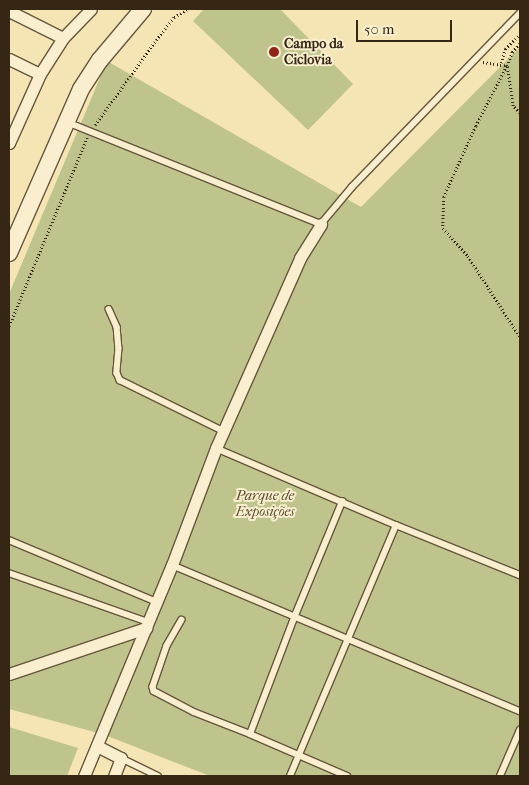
<!DOCTYPE html>
<meta charset="utf-8">
<style>
body{margin:0}
#map{position:relative;width:529px;height:785px;overflow:hidden;background:#f6e5b4;font-family:"IM FELL French Canon",serif}
div>[style]{position:absolute}
[style*='--x']{left:calc(var(--x)*1px);top:calc(var(--y)*1px);width:calc(var(--w)*1px);rotate:calc(var(--a)*1deg)}
.green>*{inset:0;background:#bec48c}
.path>*{height:2.5px;margin-top:-1.25px;transform-origin:0;background:repeating-linear-gradient(90deg,#362714 0 1px,transparent 0 3.5px)}
.roads{filter:drop-shadow(1px 0 #66563c) drop-shadow(-1px 0 #66563c) drop-shadow(0 1px #66563c) drop-shadow(0 -1px #66563c)}
.lane>*{height:5.5px;margin:-2.75px;padding:0 2.75px;transform-origin:2.75px;border-radius:2.75px;background:#f9eece}
.street>*{height:11px;margin:-5.5px;padding:0 5.5px;transform-origin:5.5px;border-radius:5.5px;background:#f9eece}
.secondary>*{height:16px;margin:-8px;padding:0 8px;transform-origin:8px;border-radius:8px;background:#f9eece}
.dots>*{width:14px;height:14px;translate:-50% -50%;box-sizing:border-box;border:2px solid #f9eece;border-radius:50%}
span{translate:-50% -50%;white-space:nowrap;text-align:center;line-height:1.15;-webkit-text-stroke:4px #f9eece;paint-order:stroke}
.poi-label{font-size:14px;color:#362714;font-weight:700}
.left{translate:0 -50%;text-align:left}
.park-label{font-size:14px;color:#584e32;font-style:italic}
.frame{position:absolute;inset:0;border:10px solid #362714;pointer-events:none}
.scale{position:absolute;left:356px;top:20px;width:96px;height:22px;box-sizing:border-box;border:2px solid #362714;border-top:0;padding-left:6px;font-size:15px;line-height:18px;white-space:nowrap;color:#362714;-webkit-text-stroke:4px #f9eece;paint-order:stroke}
</style>
<div id="map">
<div class="green">
<i style="clip-path:polygon(204px 9px,280px 9px,353px 84px,308px 130px,193px 21px)"></i>
<i style="clip-path:polygon(520px 47px,520px 776px,210px 776px,102px 734px,9px 709px,9px 294px,107px 61px,361px 207px)"></i>
<i style="clip-path:polygon(9px 727px,78px 748px,67px 776px,9px 776px)"></i>
</div>
<div class="path">
<i style="--x:483;--y:62;--w:24;--a:9"></i>
<i style="--x:507;--y:66;--w:15;--a:-70"></i>
<i style="--x:512;--y:52;--w:12;--a:-48"></i>
<i style="--x:501;--y:63;--w:15;--a:-74"></i>
<i style="--x:505;--y:49;--w:21;--a:-45"></i>
<i style="--x:520;--y:113;--w:10;--a:-135"></i>
<i style="--x:513;--y:106;--w:40;--a:-98.5"></i>
<i style="--x:507;--y:66;--w:68;--a:117.3"></i>
<i style="--x:476;--y:126;--w:78;--a:114.3"></i>
<i style="--x:444;--y:197;--w:31;--a:92"></i>
<i style="--x:443;--y:228;--w:38;--a:48"></i>
<i style="--x:468;--y:256;--w:96;--a:57.3"></i>
<i style="--x:95;--y:125;--w:105;--a:-54.3"></i>
<i style="--x:156;--y:40;--w:29;--a:-52"></i>
<i style="--x:174;--y:17;--w:16;--a:-30"></i>
<i style="--x:9;--y:326;--w:204;--a:-67.5"></i>
</div>
<div class="roads">
<div class="lane">
<i style="--x:67;--y:122;--w:274;--a:21.9"></i>
<i style="--x:321;--y:224;--w:48;--a:-50"></i>
<i style="--x:352;--y:187;--w:242;--a:-46"></i>
<i style="--x:109;--y:309;--w:20;--a:66"></i>
<i style="--x:117;--y:327;--w:21;--a:85"></i>
<i style="--x:119;--y:348;--w:25;--a:95"></i>
<i style="--x:117;--y:373;--w:8;--a:67"></i>
<i style="--x:120;--y:380;--w:115;--a:26.3"></i>
<i style="--x:216;--y:448;--w:196;--a:23.2"></i>
<i style="--x:396;--y:525;--w:134;--a:22"></i>
<i style="--x:9;--y:540;--w:160;--a:22.7"></i>
<i style="--x:172;--y:565;--w:377;--a:22.8"></i>
<i style="--x:9;--y:573;--w:147;--a:19.4"></i>
<i style="--x:182;--y:620;--w:30;--a:120"></i>
<i style="--x:167;--y:646;--w:43;--a:108.9"></i>
<i style="--x:153;--y:687;--w:4;--a:76"></i>
<i style="--x:154;--y:691;--w:45;--a:27.7"></i>
<i style="--x:194;--y:712;--w:60;--a:21.4"></i>
<i style="--x:250;--y:734;--w:106;--a:23.4"></i>
<i style="--x:250;--y:734;--w:124;--a:-69.2"></i>
<i style="--x:294;--y:618;--w:126;--a:-67.5"></i>
<i style="--x:121;--y:758;--w:41;--a:25.9"></i>
<i style="--x:290;--y:776;--w:272;--a:-67.1"></i>
<i style="--x:500;--y:776;--w:50;--a:-66.5"></i>
</div>
<div class="street">
<i style="--x:9;--y:11;--w:60;--a:26.6"></i>
<i style="--x:9;--y:59;--w:34;--a:26"></i>
<i style="--x:9;--y:143;--w:76;--a:-65.8"></i>
<i style="--x:40;--y:74;--w:43;--a:-57.4"></i>
<i style="--x:63;--y:38;--w:40;--a:-46"></i>
<i style="--x:9;--y:674;--w:145;--a:-18.6"></i>
<i style="--x:97;--y:746;--w:27;--a:27"></i>
<i style="--x:121;--y:758;--w:19;--a:111"></i>
<i style="--x:84;--y:776;--w:229;--a:-67.4"></i>
<i style="--x:172;--y:565;--w:125;--a:-69.4"></i>
<i style="--x:216;--y:448;--w:208;--a:-66.1"></i>
<i style="--x:300;--y:258;--w:40;--a:-58"></i>
</div>
<div class="secondary">
<i style="--x:9;--y:253;--w:179;--a:-66.3"></i>
<i style="--x:81;--y:89;--w:35;--a:-57"></i>
<i style="--x:100;--y:60;--w:67;--a:-49.9"></i>
</div>
</div>
<div class="dots">
<i style="left:274px;top:52px;background:#8f2418"></i>
</div>
<div class="poi-label">
<span class="left" style="left:284px;top:52px">Campo da<br>Ciclovia</span>
</div>
<div class="park-label">
<span style="left:265px;top:504px">Parque de<br>Exposições</span>
</div>
<div class="frame"></div>
<div class="scale">50 m</div>
</div>
